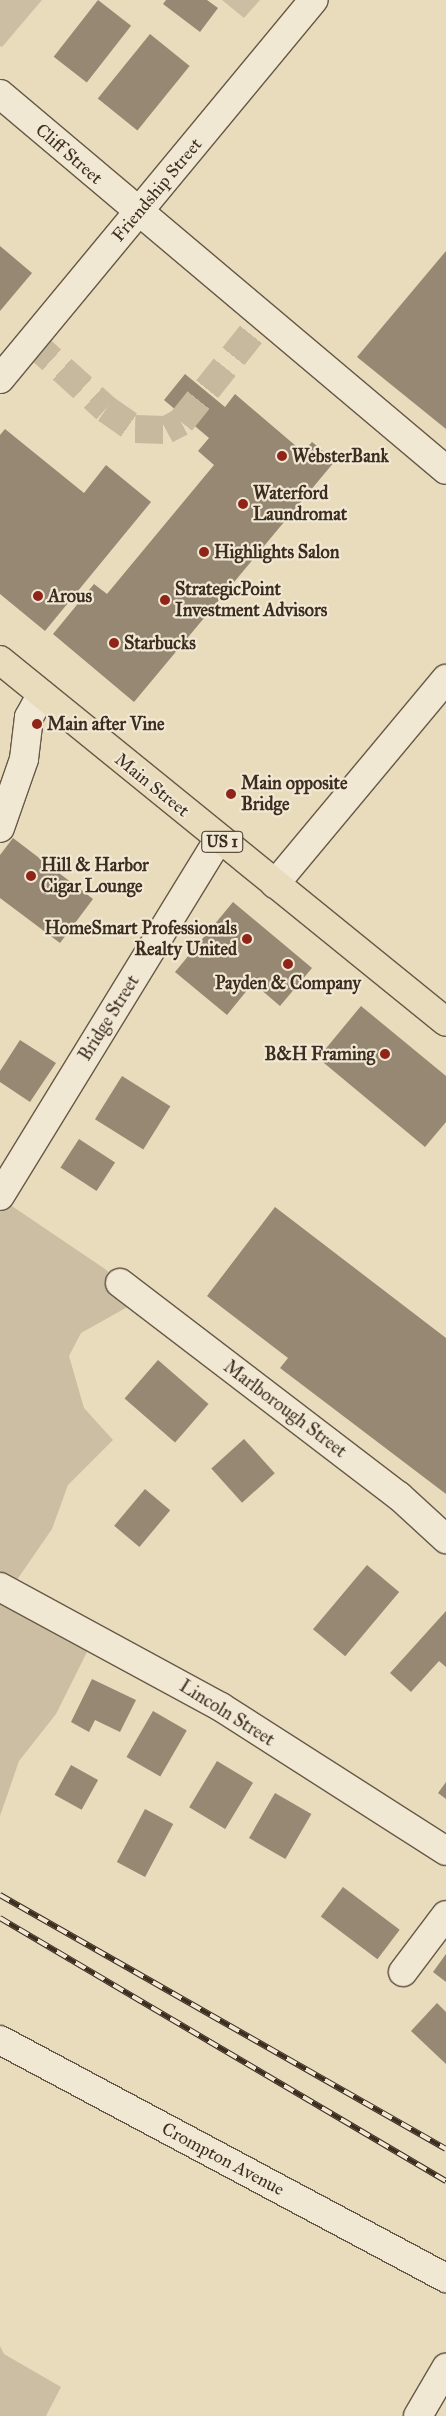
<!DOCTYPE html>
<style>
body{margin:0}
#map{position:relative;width:446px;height:2416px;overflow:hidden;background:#e9dcbd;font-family:"IM FELL Great Primer",serif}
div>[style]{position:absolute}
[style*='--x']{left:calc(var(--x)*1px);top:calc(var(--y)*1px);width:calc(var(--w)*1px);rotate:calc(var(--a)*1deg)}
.green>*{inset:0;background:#ccbea2}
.building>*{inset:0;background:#968872;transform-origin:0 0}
.minor-tunnel>*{height:28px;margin-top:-14px;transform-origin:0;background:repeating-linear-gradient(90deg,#c6b99e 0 28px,transparent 0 42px)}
.roads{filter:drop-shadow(1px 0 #675947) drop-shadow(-1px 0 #675947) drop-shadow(0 1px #675947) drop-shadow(0 -1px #675947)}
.minor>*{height:28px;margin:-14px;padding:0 14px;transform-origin:14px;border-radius:14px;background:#f1e8d4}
.major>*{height:28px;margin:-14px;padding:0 14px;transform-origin:14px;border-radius:14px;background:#e9dcbd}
.rail>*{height:5.5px;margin-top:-2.75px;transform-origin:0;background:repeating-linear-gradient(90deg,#f1e8d4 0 11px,#3c2d20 0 22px);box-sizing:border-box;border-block:1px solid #3c2d20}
.dots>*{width:14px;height:14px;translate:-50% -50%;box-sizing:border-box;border:2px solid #f1e8d4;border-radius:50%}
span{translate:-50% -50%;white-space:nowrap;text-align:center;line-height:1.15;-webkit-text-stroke:4.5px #f1e8d4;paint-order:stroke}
.shield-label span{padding:1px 4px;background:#f1e8d4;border:1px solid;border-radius:4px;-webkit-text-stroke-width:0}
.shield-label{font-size:16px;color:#3c2d20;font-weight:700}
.street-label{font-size:18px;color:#3c2d20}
.poi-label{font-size:18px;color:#3c2d20;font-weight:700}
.left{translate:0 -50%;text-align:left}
.right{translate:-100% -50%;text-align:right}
</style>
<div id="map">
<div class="green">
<i style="clip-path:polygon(0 0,42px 0,2px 47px,0 46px)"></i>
<i style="clip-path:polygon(222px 0,260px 0,244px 18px)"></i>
<i style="clip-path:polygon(0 1198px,105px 1269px,140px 1300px,81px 1333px,69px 1356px,84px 1408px,113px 1440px,68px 1485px,52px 1529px,12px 1587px,93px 1640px,56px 1714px,19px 1761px,0 1816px)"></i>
<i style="clip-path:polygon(0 2346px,4px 2354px,61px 2387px,46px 2416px,0 2416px)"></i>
</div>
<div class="building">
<i style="left:98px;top:0;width:42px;height:72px;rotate:38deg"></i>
<i style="clip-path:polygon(166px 0,207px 0,218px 8px,200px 32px,163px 4px)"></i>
<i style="left:150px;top:34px;width:51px;height:83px;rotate:39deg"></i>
<i style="clip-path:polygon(0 246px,32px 273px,0 311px)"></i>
<i style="clip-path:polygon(446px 251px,446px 429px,357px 357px)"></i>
<i style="clip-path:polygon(185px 374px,225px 407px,235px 394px,303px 452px,312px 442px,335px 461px,134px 702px,53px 634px,94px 584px,107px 594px,214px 465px,198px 451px,209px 438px,164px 400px)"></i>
<i style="clip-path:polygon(5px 429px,84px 493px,106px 465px,151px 502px,45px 631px,0 594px,0 435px)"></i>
<i style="clip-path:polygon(13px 838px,93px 899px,60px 943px,0 898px,0 855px)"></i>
<i style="clip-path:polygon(233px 902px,312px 968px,280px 1006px,253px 983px,227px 1015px,175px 972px)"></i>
<i style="clip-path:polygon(361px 1006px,446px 1076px,446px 1122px,425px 1147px,318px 1058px)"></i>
<i style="clip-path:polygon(20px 1040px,56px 1063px,30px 1102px,0 1082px,0 1071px)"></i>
<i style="left:122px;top:1076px;width:57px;height:51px;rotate:32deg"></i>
<i style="left:79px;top:1139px;width:43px;height:34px;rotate:33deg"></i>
<i style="clip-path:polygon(275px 1207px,446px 1338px,446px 1494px,280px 1368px,288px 1358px,207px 1296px)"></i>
<i style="left:158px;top:1360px;width:67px;height:51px;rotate:41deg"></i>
<i style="left:244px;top:1439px;width:46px;height:44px;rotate:48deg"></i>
<i style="left:145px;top:1489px;width:33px;height:48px;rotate:40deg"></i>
<i style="left:367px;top:1565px;width:42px;height:84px;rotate:40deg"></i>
<i style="clip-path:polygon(446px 1611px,446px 1667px,439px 1661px,411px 1692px,390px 1673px)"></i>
<i style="clip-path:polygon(92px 1679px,136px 1700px,120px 1732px,95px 1720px,89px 1732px,71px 1722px)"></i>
<i style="left:153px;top:1711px;width:39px;height:53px;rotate:30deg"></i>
<i style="left:217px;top:1761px;width:42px;height:54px;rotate:31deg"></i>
<i style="left:71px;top:1765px;width:31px;height:34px;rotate:29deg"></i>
<i style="clip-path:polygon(446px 1782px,446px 1799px,438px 1793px)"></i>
<i style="left:275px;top:1793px;width:42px;height:52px;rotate:30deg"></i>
<i style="left:145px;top:1809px;width:32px;height:60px;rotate:28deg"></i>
<i style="left:343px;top:1887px;width:71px;height:37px;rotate:37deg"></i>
<i style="clip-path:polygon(446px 1954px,446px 1982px,433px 1972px)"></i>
<i style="clip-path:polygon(437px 2003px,446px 2012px,446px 2064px,411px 2031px)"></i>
</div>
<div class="minor-tunnel">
<i style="--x:31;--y:341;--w:101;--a:42.2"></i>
<i style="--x:106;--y:409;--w:35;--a:35"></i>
<i style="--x:135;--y:429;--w:31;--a:2"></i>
<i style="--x:166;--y:430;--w:17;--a:-28"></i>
<i style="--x:181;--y:422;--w:133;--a:-51.4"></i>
</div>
<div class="roads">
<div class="minor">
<i style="--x:0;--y:94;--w:583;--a:40.13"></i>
<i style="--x:0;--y:379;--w:492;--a:-50.4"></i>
<i style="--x:0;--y:828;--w:73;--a:-70.8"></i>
<i style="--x:24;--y:759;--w:42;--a:-83.2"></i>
<i style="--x:29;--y:717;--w:26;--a:-61"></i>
<i style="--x:275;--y:884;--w:267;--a:-50.2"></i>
<i style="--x:0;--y:1196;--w:419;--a:-58.5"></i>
<i style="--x:120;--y:1283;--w:351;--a:37.4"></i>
<i style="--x:399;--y:1496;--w:64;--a:42.5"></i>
<i style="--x:0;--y:1587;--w:251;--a:28.5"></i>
<i style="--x:221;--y:1707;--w:267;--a:32.6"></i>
<i style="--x:403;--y:1972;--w:71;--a:-53"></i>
<i style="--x:0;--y:2040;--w:506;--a:28.09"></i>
<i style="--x:418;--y:2416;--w:56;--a:-59.7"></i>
</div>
<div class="major">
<i style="--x:0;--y:660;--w:574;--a:39.06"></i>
</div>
</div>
<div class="rail">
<i style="--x:0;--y:1895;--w:513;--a:29.66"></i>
<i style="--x:0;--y:1918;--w:518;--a:30.53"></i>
</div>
<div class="dots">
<i style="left:282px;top:456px;background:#8f2418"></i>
<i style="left:243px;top:504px;background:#8f2418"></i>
<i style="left:204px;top:552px;background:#8f2418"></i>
<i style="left:38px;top:596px;background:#8f2418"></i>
<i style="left:165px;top:600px;background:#8f2418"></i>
<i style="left:114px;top:643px;background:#8f2418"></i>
<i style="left:37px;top:724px;background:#8f2418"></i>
<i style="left:231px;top:794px;background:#8f2418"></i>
<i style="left:31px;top:876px;background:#8f2418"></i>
<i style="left:247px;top:939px;background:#8f2418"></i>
<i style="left:288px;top:964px;background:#8f2418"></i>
<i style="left:385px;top:1054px;background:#8f2418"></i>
</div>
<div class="shield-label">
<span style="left:222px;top:842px">US 1</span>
</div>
<div class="street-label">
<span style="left:69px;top:154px;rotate:41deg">Cliff Street</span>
<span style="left:157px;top:190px;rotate:-50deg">Friendship Street</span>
<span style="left:152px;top:785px;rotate:39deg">Main Street</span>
<span style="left:109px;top:1018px;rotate:-58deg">Bridge Street</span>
<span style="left:285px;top:1409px;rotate:37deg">Marlborough Street</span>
<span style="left:227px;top:1713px;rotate:32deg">Lincoln Street</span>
<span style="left:223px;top:2159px;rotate:28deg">Crompton Avenue</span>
</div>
<div class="poi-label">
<span class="left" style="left:292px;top:456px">WebsterBank</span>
<span class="left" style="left:253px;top:504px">Waterford<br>Laundromat</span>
<span class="left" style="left:214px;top:552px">Highlights Salon</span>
<span class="left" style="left:175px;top:600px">StrategicPoint<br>Investment Advisors</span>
<span class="left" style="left:48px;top:596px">Arous</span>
<span class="left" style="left:124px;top:643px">Starbucks</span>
<span class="left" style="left:47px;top:724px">Main after Vine</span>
<span class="left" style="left:241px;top:794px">Main opposite<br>Bridge</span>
<span class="left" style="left:41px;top:876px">Hill &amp; Harbor<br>Cigar Lounge</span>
<span class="right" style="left:237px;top:939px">HomeSmart Professionals<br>Realty United</span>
<span style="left:288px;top:983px">Payden &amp; Company</span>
<span class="right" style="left:375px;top:1054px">B&amp;H Framing</span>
</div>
</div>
